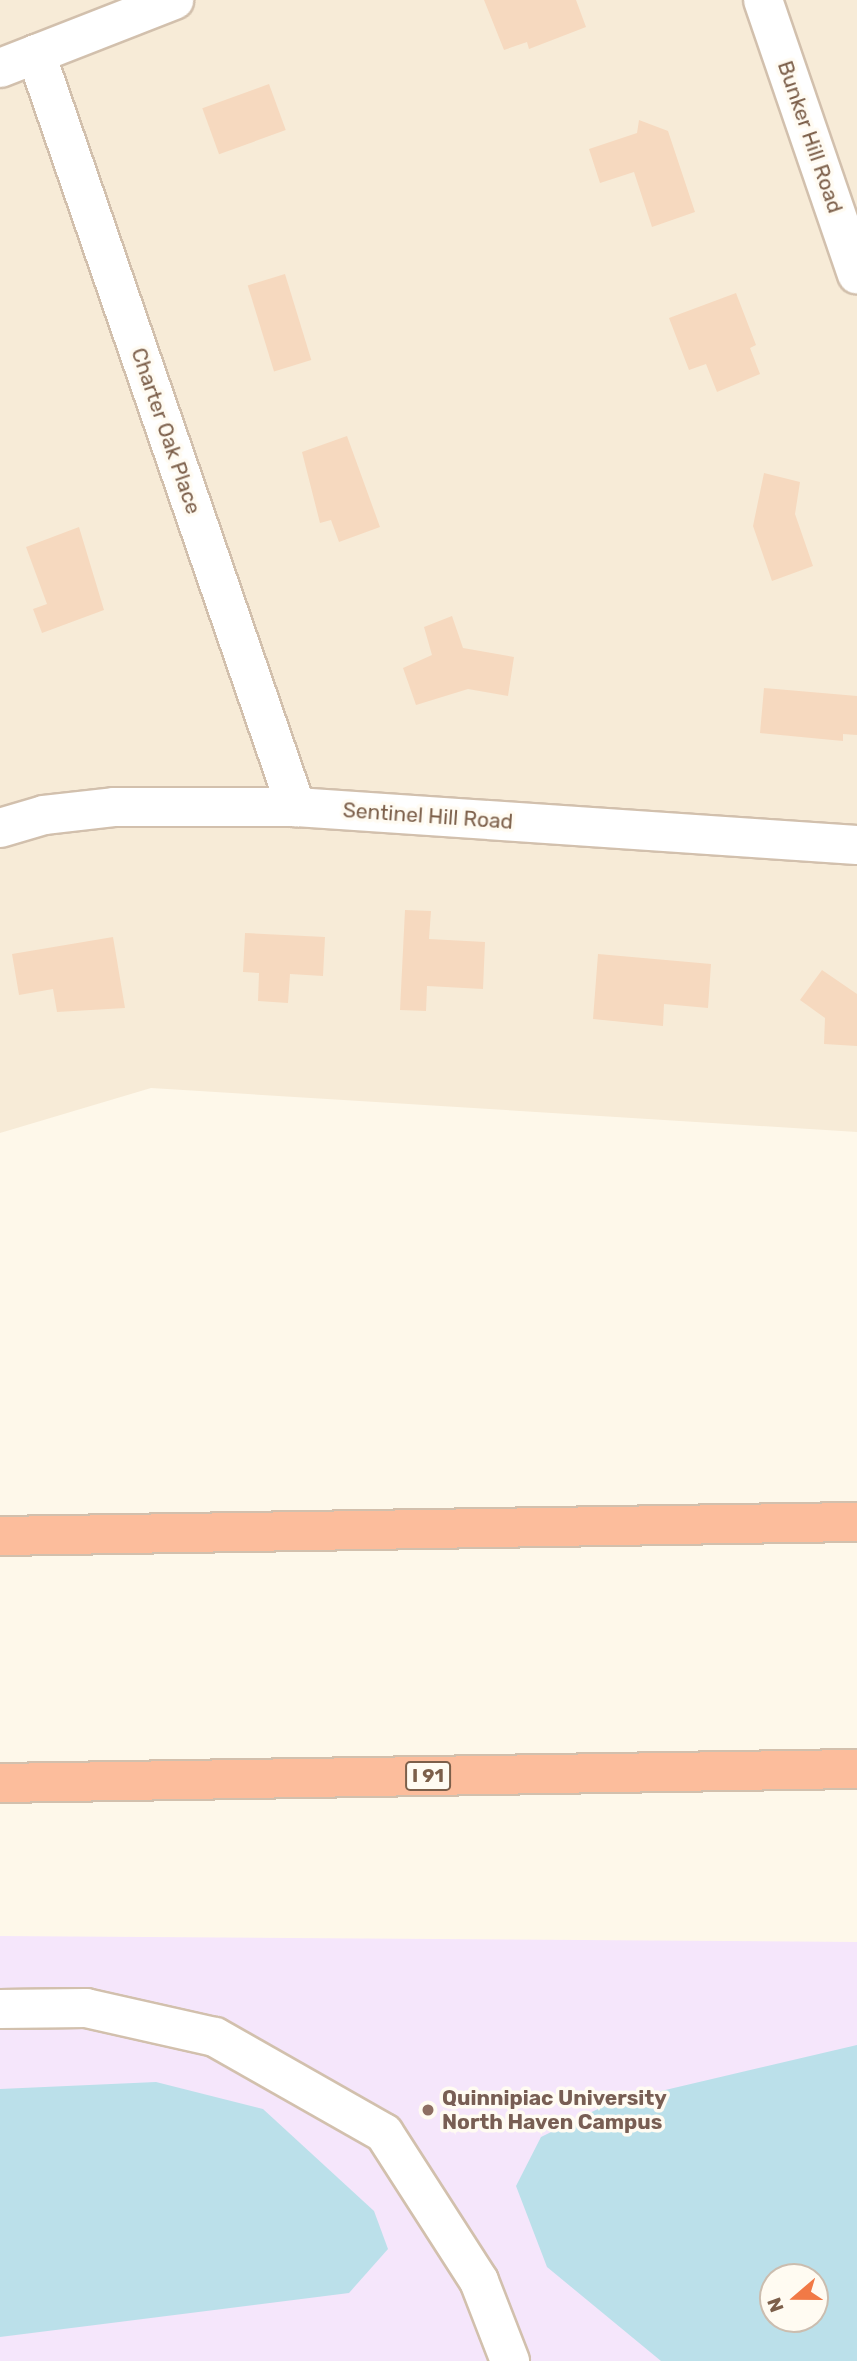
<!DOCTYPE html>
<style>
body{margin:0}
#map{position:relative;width:857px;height:2361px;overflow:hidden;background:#fef8ea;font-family:Rubik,sans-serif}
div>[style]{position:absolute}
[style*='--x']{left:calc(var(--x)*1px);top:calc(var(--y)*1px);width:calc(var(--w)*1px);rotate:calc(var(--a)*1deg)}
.residential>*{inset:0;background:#f7ebd7}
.education>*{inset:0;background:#f5e6fb}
.water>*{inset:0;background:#bbe0ea}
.building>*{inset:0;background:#f6d9bf;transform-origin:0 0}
.roads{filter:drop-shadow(2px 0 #d2c0ad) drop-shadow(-2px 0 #d2c0ad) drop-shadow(0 2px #d2c0ad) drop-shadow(0 -2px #d2c0ad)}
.minor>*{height:38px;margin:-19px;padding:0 19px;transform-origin:19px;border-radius:19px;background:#fff}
.highway>*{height:38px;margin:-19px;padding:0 19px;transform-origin:19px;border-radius:19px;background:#fcbd9c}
.dots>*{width:19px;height:19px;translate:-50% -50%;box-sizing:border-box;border:4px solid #fffbf2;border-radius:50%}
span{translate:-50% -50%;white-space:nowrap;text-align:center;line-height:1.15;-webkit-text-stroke:7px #fffbf2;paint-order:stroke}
.shield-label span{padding:2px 5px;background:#fffbf2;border:2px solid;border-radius:5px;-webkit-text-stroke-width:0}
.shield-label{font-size:19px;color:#7c5f4a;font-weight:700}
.street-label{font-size:21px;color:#7c5f4a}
.education-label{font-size:21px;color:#785e54;font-weight:700}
.left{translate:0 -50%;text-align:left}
.north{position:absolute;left:759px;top:2263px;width:70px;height:70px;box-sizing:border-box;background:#fffbf2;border:2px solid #cbbdaf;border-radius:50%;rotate:250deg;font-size:19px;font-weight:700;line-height:28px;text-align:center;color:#7c5f4a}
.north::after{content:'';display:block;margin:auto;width:24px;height:32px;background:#f17946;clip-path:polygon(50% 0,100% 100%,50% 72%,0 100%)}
</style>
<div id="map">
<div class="residential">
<i style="clip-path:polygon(0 0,857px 0,857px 1132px,151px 1088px,0 1133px)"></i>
</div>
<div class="education">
<i style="clip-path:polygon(evenodd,0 1936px,857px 1942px,857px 2361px,0 2361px,0 1936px,773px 2277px,815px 2277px,815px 2319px,773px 2319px,773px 2277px)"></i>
</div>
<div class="water">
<i style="clip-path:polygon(evenodd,857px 2045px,857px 2361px,661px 2361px,547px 2267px,516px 2186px,541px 2137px,610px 2103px,857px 2045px,815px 2277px,815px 2319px,773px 2319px,773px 2277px,815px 2277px)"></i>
<i style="clip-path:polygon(156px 2082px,263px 2109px,374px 2211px,388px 2249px,349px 2293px,0 2337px,0 2089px)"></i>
</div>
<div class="building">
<i style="clip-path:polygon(484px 0,576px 0,586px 27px,529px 49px,527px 42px,504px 50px)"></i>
<i style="left:269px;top:84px;width:49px;height:71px;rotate:70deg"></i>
<i style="clip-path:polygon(639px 120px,668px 131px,695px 212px,652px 227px,634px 172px,600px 183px,589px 149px,637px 133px)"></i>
<i style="left:285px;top:274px;width:90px;height:39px;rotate:73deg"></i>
<i style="clip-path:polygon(736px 293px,756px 345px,750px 348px,760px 374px,717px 392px,706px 364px,689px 370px,669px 318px)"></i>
<i style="clip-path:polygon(347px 436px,380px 527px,339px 542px,331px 520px,320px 523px,302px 452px)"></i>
<i style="clip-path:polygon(764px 473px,800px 482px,795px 514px,813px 566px,772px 581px,753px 526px)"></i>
<i style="clip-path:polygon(79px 527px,104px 610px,42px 633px,33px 609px,47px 604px,26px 547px)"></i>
<i style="clip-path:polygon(452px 616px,463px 648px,514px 657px,508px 696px,468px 689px,416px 705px,403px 668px,432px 655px,424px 627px)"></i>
<i style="clip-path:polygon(764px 688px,857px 696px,857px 735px,843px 734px,843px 741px,760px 733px)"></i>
<i style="clip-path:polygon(405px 910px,431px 911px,429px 939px,485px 942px,483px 989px,427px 986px,426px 1011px,400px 1010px)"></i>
<i style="clip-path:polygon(245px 933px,325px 937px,323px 976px,290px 974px,288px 1003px,258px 1001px,259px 973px,243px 972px)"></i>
<i style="clip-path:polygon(113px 937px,125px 1008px,57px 1012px,53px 989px,19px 995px,12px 954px)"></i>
<i style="clip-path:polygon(598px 954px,711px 964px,708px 1008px,664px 1004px,663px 1026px,593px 1019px)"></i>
<i style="clip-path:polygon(822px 970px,857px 994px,857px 1046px,824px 1044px,825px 1018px,800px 1000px)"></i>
</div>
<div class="roads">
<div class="minor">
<i style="--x:763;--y:0;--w:290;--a:71.1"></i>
<i style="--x:36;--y:54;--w:797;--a:70.95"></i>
<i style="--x:0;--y:68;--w:187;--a:-21.3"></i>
<i style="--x:0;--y:828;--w:46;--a:-16.5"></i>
<i style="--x:44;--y:815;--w:70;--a:-6.5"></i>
<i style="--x:114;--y:807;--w:182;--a:0"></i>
<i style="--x:296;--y:807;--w:562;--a:3.88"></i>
<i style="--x:0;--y:2009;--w:86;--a:-0.7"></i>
<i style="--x:86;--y:2008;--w:132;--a:12.7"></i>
<i style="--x:215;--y:2037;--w:194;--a:29.6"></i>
<i style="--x:384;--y:2133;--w:176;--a:57.3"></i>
<i style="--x:479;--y:2281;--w:86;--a:68.8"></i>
</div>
<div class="highway">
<i style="--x:0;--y:1536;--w:857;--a:-0.94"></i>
<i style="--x:0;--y:1783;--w:857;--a:-0.94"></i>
</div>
</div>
<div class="dots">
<i style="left:428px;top:2110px;background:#8d6e63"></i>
</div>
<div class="shield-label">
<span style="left:428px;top:1776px">I 91</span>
</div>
<div class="street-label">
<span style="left:810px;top:137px;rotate:71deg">Bunker Hill Road</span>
<span style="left:166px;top:431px;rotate:71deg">Charter Oak Place</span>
<span style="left:428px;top:816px;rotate:4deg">Sentinel Hill Road</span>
</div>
<div class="education-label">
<span class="left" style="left:442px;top:2110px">Quinnipiac University<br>North Haven Campus</span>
</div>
<div class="north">N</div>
</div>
